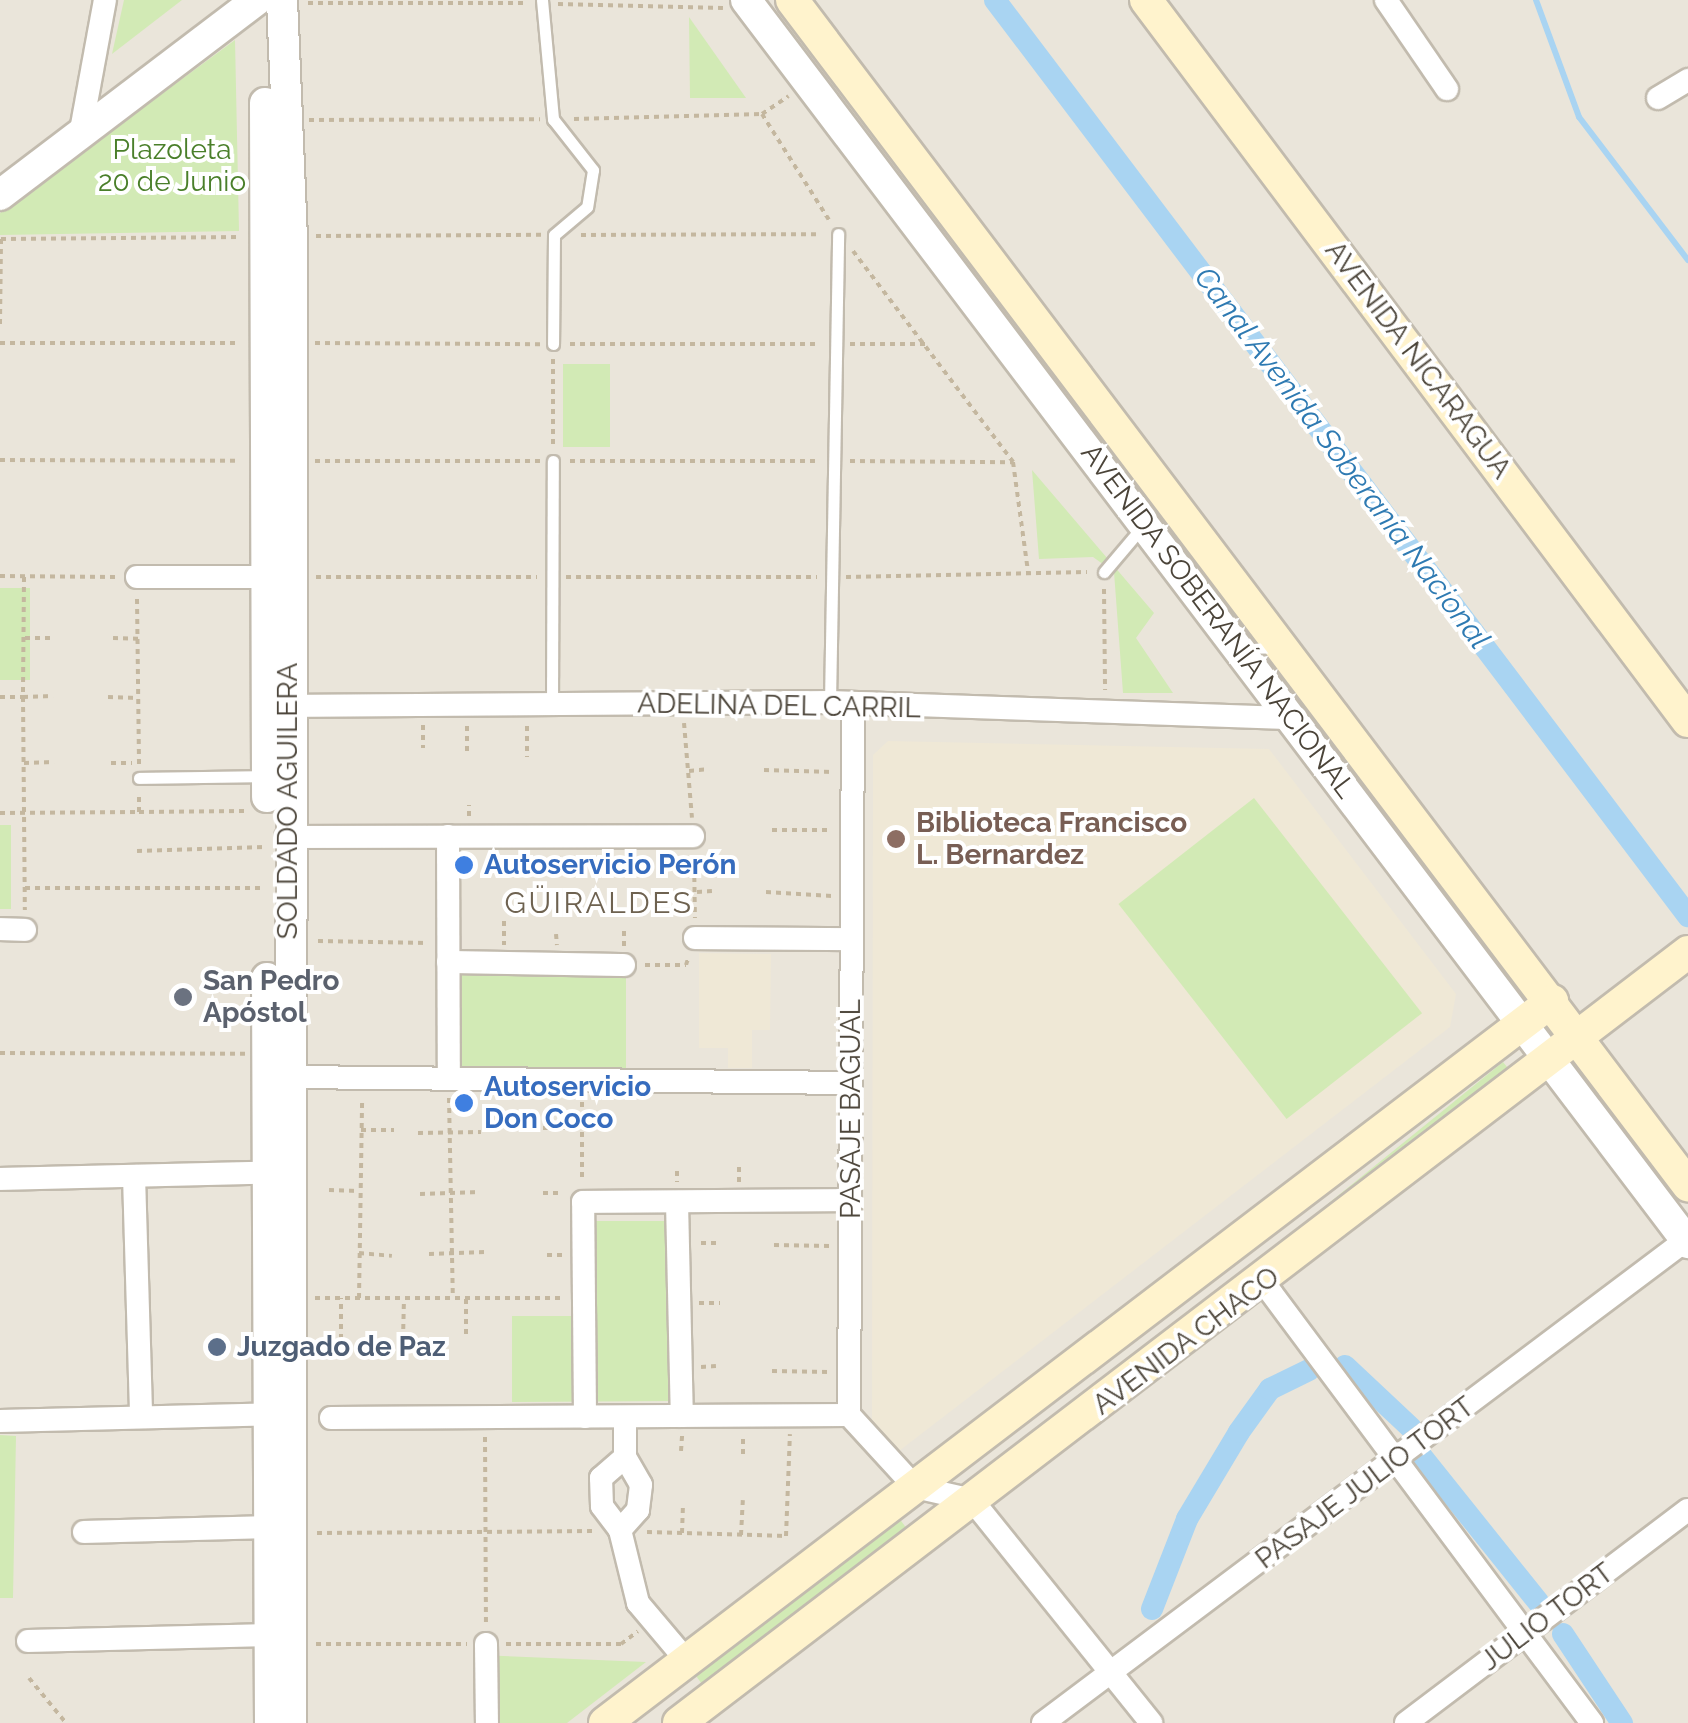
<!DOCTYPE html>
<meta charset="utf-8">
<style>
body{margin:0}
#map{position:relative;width:1688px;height:1723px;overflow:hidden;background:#f6f3ec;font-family:Raleway,sans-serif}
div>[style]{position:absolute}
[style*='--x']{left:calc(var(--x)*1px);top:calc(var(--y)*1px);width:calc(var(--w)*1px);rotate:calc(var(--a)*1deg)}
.residential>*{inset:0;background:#eae5da;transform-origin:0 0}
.education>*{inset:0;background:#efe8d6}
.green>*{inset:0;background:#d2eab5;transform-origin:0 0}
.stream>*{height:6px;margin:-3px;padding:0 3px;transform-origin:3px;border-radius:3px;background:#a9d4f2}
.canal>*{height:22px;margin:-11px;padding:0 11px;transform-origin:11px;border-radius:11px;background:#a9d4f2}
.path>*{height:4px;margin-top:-2px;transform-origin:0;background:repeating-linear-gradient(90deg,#c4b79f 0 5px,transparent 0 10px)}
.roads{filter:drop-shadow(2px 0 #c2bbae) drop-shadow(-2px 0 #c2bbae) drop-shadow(0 2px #c2bbae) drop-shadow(0 -2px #c2bbae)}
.service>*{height:11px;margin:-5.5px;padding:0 5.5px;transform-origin:5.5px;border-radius:5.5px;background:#fff}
.minor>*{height:22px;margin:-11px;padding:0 11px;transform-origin:11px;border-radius:11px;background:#fff}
.tertiary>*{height:30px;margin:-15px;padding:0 15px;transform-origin:15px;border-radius:15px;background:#fff}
.secondary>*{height:32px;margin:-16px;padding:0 16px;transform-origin:16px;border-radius:16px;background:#fff3cd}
.dots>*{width:28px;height:28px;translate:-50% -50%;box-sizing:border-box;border:5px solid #fff;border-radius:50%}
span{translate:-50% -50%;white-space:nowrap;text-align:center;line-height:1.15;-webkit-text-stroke:8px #fff;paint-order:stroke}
.park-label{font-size:28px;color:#4a7f2a}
.street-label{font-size:28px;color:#4b4439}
.education-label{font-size:28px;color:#785e54;font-weight:700}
.left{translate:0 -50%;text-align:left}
.shop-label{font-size:28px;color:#366cbe;font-weight:700}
.worship-label{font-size:28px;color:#5b616d;font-weight:700}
.service-label{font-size:28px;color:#4e5e75;font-weight:700}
.water-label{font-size:30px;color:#2e7ab2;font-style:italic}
.neighbourhood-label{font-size:30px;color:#6e6250;letter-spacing:2.5px}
</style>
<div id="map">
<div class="residential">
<i style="left:0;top:0;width:1688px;height:1723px"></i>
</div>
<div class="education">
<i style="clip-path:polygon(888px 741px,1269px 749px,1456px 994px,1450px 1027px,899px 1451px,872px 1424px,873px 755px)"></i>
<i style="clip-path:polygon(699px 953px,771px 954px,770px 1030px,752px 1030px,752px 1068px,728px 1068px,728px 1048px,699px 1048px)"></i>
</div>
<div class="green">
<i style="clip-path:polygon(124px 0,182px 0,112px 54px)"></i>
<i style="clip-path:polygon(689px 17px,746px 98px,690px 98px)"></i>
<i style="clip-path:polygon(235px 40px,239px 231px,0 235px,0 213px)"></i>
<i style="left:563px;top:364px;width:47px;height:83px"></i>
<i style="clip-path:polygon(1032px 470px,1154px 613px,1136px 638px,1173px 693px,1123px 693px,1114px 572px,1093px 557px,1039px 559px)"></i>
<i style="left:0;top:588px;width:30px;height:92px"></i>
<i style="left:1254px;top:798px;width:273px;height:172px;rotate:52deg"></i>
<i style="left:0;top:825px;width:11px;height:84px"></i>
<i style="left:461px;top:975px;width:165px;height:93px"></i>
<i style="left:1503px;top:1062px;width:19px;height:652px;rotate:51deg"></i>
<i style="clip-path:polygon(595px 1221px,670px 1221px,671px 1401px,512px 1402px,512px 1316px,595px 1316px)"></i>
<i style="clip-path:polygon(0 1435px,16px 1436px,13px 1598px,0 1598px)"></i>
<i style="left:899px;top:1518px;width:19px;height:257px;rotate:54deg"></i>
<i style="clip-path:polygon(478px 1655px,646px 1662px,567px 1723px,474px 1723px)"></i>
</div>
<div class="stream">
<i style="--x:1536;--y:0;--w:125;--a:69.8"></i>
<i style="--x:1579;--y:117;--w:180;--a:52.7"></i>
</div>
<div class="canal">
<i style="--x:995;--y:0;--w:1149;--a:52.89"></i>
<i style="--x:1345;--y:1366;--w:91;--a:43.2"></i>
<i style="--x:1422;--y:1457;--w:186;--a:51.3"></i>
<i style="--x:1152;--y:1609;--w:97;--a:-68.7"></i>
<i style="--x:1187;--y:1519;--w:101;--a:-59.1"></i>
<i style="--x:1239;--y:1432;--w:53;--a:-54.2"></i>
<i style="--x:1270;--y:1389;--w:43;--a:-26"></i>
<i style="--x:1563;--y:1634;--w:107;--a:56.5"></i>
</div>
<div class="path">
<i style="--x:308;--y:3;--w:220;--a:0"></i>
<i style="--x:558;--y:4;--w:165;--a:1.4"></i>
<i style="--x:762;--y:114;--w:125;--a:57.7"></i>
<i style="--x:574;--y:119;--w:188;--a:-1.5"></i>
<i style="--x:762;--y:114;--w:32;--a:-34"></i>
<i style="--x:309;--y:120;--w:231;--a:-0.2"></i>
<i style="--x:581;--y:235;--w:240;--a:-0.2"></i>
<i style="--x:316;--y:236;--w:225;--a:-0.3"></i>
<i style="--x:853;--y:251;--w:265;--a:52.8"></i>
<i style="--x:1013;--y:462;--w:111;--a:82.2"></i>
<i style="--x:0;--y:324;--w:85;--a:-89.3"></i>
<i style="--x:1;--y:239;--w:240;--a:-0.5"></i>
<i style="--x:0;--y:343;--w:240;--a:0"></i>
<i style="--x:315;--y:343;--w:225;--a:0.3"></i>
<i style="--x:570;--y:344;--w:250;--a:0"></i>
<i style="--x:850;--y:344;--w:79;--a:0"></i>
<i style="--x:553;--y:444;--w:86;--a:-90"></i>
<i style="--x:0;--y:460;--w:240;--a:0.2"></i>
<i style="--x:315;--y:461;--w:225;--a:0"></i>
<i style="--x:570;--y:461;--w:250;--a:0"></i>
<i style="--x:850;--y:461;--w:163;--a:0.4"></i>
<i style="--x:0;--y:576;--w:115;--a:0.5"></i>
<i style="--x:24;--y:577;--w:120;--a:90.5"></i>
<i style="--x:23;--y:697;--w:30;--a:-2"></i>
<i style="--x:316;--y:577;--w:221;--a:0"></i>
<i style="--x:566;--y:577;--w:251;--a:0"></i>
<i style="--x:846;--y:577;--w:241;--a:-1.2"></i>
<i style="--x:1104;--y:589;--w:101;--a:89.4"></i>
<i style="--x:137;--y:599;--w:166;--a:89.3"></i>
<i style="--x:25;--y:638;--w:30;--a:0"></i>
<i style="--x:113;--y:638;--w:25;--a:2"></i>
<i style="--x:0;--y:697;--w:23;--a:0"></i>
<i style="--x:23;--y:697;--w:213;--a:89.5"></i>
<i style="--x:108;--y:697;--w:30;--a:2"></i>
<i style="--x:684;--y:723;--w:95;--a:85.2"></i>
<i style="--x:423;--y:725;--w:23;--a:90"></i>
<i style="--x:467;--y:726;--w:30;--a:90"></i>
<i style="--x:527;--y:726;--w:31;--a:90"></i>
<i style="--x:24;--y:763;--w:30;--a:-2"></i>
<i style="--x:111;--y:763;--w:21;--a:0"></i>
<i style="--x:764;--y:770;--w:69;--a:1.7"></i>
<i style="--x:689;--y:771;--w:20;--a:-6"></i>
<i style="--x:139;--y:812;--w:105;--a:-0.5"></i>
<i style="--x:0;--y:813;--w:139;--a:-0.4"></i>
<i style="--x:139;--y:812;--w:18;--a:-90"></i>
<i style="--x:469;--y:816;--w:11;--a:-90"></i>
<i style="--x:772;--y:830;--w:60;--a:0"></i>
<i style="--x:137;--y:851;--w:130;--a:-1.8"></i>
<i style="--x:694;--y:857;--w:61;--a:89.1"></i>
<i style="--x:558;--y:871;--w:15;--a:-86"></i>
<i style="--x:623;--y:872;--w:16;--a:-90"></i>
<i style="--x:25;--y:888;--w:240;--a:0"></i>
<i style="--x:697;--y:892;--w:15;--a:-4"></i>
<i style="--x:766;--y:892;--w:66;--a:3.5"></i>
<i style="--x:504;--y:921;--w:24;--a:90"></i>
<i style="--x:556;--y:934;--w:11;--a:85"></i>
<i style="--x:318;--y:941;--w:110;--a:1"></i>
<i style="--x:624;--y:946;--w:18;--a:-90"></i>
<i style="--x:645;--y:965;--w:41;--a:0"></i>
<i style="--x:686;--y:965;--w:9;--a:-72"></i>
<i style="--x:0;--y:1053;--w:245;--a:0.2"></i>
<i style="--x:449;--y:1098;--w:200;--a:88.9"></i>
<i style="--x:582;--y:1102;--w:80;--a:90"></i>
<i style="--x:543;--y:1128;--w:39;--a:0"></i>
<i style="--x:361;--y:1130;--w:33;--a:0"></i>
<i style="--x:418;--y:1133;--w:63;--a:-0.9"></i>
<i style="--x:739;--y:1167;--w:15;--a:90"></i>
<i style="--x:677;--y:1171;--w:11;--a:90"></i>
<i style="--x:329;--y:1190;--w:30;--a:2"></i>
<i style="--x:543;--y:1193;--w:20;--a:0"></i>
<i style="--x:420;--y:1194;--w:60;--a:-1.9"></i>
<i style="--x:701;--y:1243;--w:15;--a:0"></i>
<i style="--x:774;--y:1245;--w:56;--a:1"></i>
<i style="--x:359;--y:1253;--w:33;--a:5"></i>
<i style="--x:429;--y:1254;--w:56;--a:-2"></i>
<i style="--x:547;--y:1255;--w:16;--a:0"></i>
<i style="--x:315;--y:1298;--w:250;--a:0"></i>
<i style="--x:359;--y:1298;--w:200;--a:-89.1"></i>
<i style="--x:466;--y:1299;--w:35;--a:90"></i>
<i style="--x:699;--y:1303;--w:21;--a:0"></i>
<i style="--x:341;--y:1339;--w:41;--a:-90"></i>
<i style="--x:403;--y:1339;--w:40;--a:-88.6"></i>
<i style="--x:701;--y:1367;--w:15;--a:-4"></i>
<i style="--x:772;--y:1371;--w:57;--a:1"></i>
<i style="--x:485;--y:1437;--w:186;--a:89.7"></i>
<i style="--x:743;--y:1439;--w:15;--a:90"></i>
<i style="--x:681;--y:1451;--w:16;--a:-86"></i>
<i style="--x:647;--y:1532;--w:139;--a:1.6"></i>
<i style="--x:786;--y:1536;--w:102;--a:-87.8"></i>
<i style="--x:317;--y:1533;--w:276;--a:-0.4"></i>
<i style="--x:682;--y:1533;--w:25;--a:-88"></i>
<i style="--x:741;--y:1535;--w:35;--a:-87"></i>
<i style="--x:316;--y:1644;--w:151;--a:0"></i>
<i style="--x:506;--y:1644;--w:115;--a:0"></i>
<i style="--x:621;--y:1644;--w:21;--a:-37"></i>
<i style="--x:29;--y:1678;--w:58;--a:50.6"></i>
</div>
<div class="roads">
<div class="service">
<i style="--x:542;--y:0;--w:120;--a:84.7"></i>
<i style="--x:553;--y:119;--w:65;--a:51.9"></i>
<i style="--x:593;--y:170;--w:37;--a:99"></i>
<i style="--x:587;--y:207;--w:43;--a:139.7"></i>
<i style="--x:554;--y:235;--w:109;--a:90.5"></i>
<i style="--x:1104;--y:572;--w:60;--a:-49.7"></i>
<i style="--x:830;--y:702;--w:468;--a:-89"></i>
<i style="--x:552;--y:704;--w:243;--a:-89.8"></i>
<i style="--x:139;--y:778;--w:128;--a:-0.9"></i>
</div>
<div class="minor">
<i style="--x:1386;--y:0;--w:108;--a:55.6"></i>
<i style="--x:1658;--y:98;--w:35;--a:-31"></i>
<i style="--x:80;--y:136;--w:138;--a:-79.6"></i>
<i style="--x:137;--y:577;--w:129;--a:0"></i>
<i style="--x:276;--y:706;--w:554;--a:-0.41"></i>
<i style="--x:830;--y:702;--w:462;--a:2"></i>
<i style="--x:853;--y:706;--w:709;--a:90.32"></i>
<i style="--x:849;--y:1415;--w:98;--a:47.5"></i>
<i style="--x:915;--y:1487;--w:58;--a:12.8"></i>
<i style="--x:972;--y:1500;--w:286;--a:51.2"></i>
<i style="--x:448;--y:836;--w:239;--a:89.8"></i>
<i style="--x:286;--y:837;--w:407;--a:-0.1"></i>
<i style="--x:0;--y:929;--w:25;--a:2"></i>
<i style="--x:695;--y:938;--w:156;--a:0.4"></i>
<i style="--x:448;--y:962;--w:176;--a:1"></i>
<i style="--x:290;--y:1077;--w:561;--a:0.61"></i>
<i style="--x:134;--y:1176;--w:241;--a:88.3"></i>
<i style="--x:0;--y:1179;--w:280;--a:-1.4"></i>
<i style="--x:677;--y:1202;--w:214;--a:88.7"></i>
<i style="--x:1264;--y:1283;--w:549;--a:53.3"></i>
<i style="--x:585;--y:1417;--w:215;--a:-90.5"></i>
<i style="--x:583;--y:1202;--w:267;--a:-0.4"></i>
<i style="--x:625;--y:1417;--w:40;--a:90"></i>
<i style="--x:625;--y:1457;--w:32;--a:60"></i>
<i style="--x:641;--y:1485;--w:25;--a:97"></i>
<i style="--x:638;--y:1510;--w:27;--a:132"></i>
<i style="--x:620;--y:1530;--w:75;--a:76.1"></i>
<i style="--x:638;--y:1603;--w:76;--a:49.8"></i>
<i style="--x:331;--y:1418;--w:518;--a:-0.33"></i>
<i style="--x:0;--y:1421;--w:283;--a:-1.4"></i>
<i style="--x:620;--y:1530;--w:30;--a:-127"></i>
<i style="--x:602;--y:1506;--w:28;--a:-92"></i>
<i style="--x:601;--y:1478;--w:32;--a:-41"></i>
<i style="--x:84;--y:1532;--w:185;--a:-1.5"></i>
<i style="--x:28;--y:1641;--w:241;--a:-1.4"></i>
<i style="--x:486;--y:1644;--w:79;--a:89.3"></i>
<i style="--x:1043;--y:1723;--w:804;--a:-36.91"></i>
<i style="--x:1406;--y:1723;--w:353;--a:-37.1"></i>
</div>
<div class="tertiary">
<i style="--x:282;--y:0;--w:236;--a:87.6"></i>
<i style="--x:292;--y:236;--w:1487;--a:90.04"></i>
<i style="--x:746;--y:0;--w:1560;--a:52.84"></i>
<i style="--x:265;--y:103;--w:694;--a:89.83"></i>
<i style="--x:0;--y:195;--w:323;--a:-37.2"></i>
<i style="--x:267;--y:978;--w:745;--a:89.77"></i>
</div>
<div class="secondary">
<i style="--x:792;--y:0;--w:1486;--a:52.91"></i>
<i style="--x:1146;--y:0;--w:902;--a:53.07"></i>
<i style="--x:605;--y:1723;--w:1191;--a:-37.32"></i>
<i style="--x:679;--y:1723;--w:1270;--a:-37.38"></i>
</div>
</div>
<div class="dots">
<i style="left:896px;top:839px;background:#8d6e63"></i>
<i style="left:464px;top:865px;background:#3f7fe0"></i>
<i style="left:183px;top:997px;background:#6b7280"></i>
<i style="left:464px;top:1103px;background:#3f7fe0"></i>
<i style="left:217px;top:1347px;background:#5c6f8a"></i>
</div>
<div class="park-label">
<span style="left:172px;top:166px">Plazoleta<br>20 de Junio</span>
</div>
<div class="street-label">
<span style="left:1418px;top:360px;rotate:53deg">AVENIDA NICARAGUA</span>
<span style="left:1218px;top:621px;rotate:53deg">AVENIDA SOBERANÍA NACIONAL</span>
<span style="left:779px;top:706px;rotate:1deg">ADELINA DEL CARRIL</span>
<span style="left:288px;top:801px;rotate:-90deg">SOLDADO AGUILERA</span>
<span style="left:851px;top:1109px;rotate:-90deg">PASAJE BAGUAL</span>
<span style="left:1186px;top:1341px;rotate:-37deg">AVENIDA CHACO</span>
<span style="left:1365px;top:1483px;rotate:-37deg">PASAJE JULIO TORT</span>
<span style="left:1547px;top:1617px;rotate:-37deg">JULIO TORT</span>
</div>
<div class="education-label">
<span class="left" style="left:916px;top:839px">Biblioteca Francisco<br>L. Bernardez</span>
</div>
<div class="shop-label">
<span class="left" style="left:484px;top:865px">Autoservicio Perón</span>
<span class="left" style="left:484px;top:1103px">Autoservicio<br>Don Coco</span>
</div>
<div class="worship-label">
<span class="left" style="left:203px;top:997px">San Pedro<br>Apóstol</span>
</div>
<div class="service-label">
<span class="left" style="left:237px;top:1347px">Juzgado de Paz</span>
</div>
<div class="water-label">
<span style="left:1342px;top:458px;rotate:53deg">Canal Avenida Soberanía Nacional</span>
</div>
<div class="neighbourhood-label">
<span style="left:599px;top:903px">GÜIRALDES</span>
</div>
</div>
